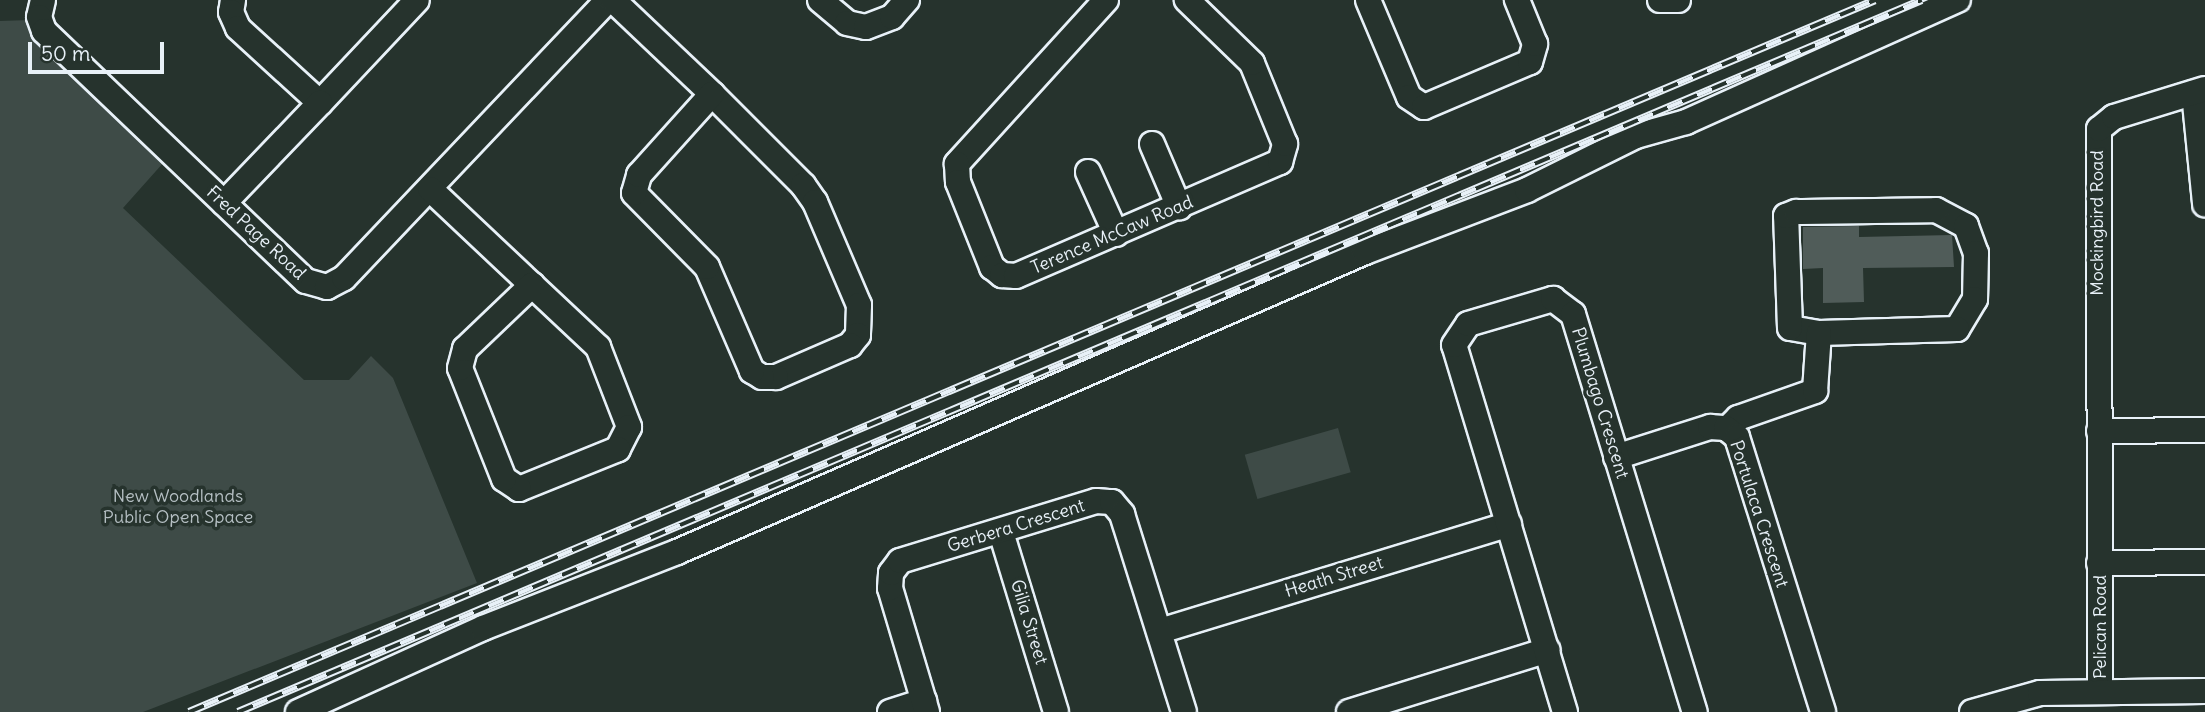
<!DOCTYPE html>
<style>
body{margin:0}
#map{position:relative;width:2205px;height:712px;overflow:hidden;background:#26332d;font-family:Delius,sans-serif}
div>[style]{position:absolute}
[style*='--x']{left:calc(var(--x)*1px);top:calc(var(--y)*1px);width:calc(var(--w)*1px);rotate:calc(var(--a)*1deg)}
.green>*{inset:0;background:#3e4b47;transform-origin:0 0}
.building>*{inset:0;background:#505c59}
.roads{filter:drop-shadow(2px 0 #e8f1f8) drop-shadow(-2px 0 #e8f1f8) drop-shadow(0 2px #e8f1f8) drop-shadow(0 -2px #e8f1f8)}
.minor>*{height:24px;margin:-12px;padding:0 12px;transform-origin:12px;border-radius:12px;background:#26332d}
.rail>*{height:8px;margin-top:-4px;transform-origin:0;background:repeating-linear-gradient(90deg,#26332d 0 16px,#e8f1f8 0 32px);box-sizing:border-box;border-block:2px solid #e8f1f8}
span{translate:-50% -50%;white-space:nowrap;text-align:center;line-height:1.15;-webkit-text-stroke:7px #26332d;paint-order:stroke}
.street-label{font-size:18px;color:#e8f1f8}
.park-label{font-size:18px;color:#b5bfc3}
.scale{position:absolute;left:28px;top:42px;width:136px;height:32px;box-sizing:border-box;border:4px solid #e8f1f8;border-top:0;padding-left:9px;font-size:21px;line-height:24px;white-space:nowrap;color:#e8f1f8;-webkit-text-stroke:5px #26332d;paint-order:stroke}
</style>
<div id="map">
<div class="green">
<i style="clip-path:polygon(30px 20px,164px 162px,123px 208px,304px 380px,349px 380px,371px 356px,393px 378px,477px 583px,143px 712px,0 712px,0 21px)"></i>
<i style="left:1338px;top:428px;width:46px;height:97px;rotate:74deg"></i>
</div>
<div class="building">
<i style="clip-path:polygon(1859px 226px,1859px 237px,1952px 235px,1954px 267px,1863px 268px,1864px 302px,1823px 303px,1823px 268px,1803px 269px,1803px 227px)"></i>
</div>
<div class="roads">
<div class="minor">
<i style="--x:43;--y:0;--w:17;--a:103"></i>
<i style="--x:39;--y:17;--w:15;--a:70"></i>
<i style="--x:44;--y:31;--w:362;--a:43.7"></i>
<i style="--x:306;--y:281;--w:22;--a:16"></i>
<i style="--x:327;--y:287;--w:19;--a:-28"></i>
<i style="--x:344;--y:278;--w:383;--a:-46.5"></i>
<i style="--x:233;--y:0;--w:12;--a:99"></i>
<i style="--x:231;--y:12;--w:17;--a:66"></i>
<i style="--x:238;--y:28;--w:111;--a:42.4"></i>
<i style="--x:320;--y:103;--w:141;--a:-46.7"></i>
<i style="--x:613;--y:0;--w:137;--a:43.5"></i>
<i style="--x:712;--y:94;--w:129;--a:45"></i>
<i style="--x:803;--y:185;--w:21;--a:55"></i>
<i style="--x:815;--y:202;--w:112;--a:66.9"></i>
<i style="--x:859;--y:305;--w:30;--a:92"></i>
<i style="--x:858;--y:335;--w:13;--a:129"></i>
<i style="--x:850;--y:345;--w:81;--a:156.6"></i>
<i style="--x:776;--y:377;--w:14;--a:180"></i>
<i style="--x:762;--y:377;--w:12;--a:-149"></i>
<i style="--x:752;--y:371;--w:113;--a:-113.4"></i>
<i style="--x:707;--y:267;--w:104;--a:-134.6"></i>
<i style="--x:634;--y:193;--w:19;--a:-74"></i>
<i style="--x:639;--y:175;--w:109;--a:-48"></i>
<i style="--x:820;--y:0;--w:35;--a:40"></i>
<i style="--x:847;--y:23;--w:19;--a:12"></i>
<i style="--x:866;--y:27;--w:28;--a:-21"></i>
<i style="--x:892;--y:17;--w:23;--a:-49"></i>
<i style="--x:1106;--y:0;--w:222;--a:132.3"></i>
<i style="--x:957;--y:164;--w:18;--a:87"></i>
<i style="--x:958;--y:182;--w:92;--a:68.2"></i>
<i style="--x:992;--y:267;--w:13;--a:39"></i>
<i style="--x:1002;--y:275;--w:14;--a:4"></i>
<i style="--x:1016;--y:276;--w:288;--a:-23.4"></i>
<i style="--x:1280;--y:162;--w:19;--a:-74"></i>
<i style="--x:1285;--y:144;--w:87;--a:-112.2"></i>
<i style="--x:1252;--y:63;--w:91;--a:-135.9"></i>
<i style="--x:1368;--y:0;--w:105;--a:67.1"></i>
<i style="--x:1409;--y:97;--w:18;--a:34"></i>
<i style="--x:1424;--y:107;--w:115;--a:-23"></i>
<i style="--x:1530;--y:62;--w:19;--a:-74"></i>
<i style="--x:1535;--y:44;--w:48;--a:-112.2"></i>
<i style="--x:1660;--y:0;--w:18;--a:0"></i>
<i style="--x:2194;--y:93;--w:112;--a:84.3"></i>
<i style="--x:1152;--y:144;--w:69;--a:66.8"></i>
<i style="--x:1088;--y:172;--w:68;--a:65.7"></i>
<i style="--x:430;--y:189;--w:140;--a:43.3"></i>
<i style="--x:224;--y:203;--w:139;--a:-46.2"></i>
<i style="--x:1936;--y:210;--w:34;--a:28"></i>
<i style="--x:1966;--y:226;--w:29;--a:70"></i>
<i style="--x:1976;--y:253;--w:46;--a:91.2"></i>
<i style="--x:1975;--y:299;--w:35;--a:121"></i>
<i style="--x:1957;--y:329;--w:138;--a:178.3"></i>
<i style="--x:1819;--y:333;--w:29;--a:-170"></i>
<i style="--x:1790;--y:328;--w:112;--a:-92"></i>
<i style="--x:1786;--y:216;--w:11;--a:-22"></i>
<i style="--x:1796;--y:212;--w:140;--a:-0.8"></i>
<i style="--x:532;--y:285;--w:91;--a:43.2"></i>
<i style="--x:598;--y:347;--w:86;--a:68.8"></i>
<i style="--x:629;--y:427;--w:25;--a:117"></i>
<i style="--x:618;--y:449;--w:107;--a:158"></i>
<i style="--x:519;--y:489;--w:18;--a:-146"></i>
<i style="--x:504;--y:479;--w:119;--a:-111.6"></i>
<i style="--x:460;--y:368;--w:20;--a:-75"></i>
<i style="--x:465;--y:349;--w:93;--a:-43.7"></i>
<i style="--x:1727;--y:429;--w:16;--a:-45"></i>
<i style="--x:1738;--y:418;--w:82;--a:-19.3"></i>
<i style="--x:1815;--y:391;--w:58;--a:-86.1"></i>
<i style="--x:2099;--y:431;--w:106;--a:-0.5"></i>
<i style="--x:1616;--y:457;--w:99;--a:-17.7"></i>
<i style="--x:1710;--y:427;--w:16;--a:4"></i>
<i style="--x:1726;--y:428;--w:14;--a:39"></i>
<i style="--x:1737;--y:437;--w:288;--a:72.6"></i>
<i style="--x:1001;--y:532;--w:188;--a:73"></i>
<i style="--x:2099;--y:563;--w:106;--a:-0.5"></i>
<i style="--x:1160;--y:631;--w:365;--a:-17"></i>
<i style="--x:2100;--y:692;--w:563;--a:-90.1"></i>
<i style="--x:2099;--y:129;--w:19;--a:-39"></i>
<i style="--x:2114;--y:117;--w:95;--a:-17.1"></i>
<i style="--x:298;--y:712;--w:203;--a:-24.4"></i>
<i style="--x:483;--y:628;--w:208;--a:-21.4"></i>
<i style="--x:677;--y:552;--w:751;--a:-23.56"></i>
<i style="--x:1365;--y:252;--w:173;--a:-20.9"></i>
<i style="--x:1527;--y:190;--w:122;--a:-26.4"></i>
<i style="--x:1636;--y:136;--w:52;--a:-15.6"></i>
<i style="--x:1686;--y:122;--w:298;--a:-24.2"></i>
<i style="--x:890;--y:712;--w:36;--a:-18"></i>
<i style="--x:927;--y:712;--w:129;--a:-106.6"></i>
<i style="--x:890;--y:588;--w:15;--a:-86"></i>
<i style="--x:891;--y:573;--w:15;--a:-53"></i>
<i style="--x:900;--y:561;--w:205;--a:-17"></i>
<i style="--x:1096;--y:501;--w:16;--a:4"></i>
<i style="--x:1112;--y:502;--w:16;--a:50"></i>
<i style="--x:1122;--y:514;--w:207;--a:72.6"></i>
<i style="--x:1349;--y:712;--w:208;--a:-17.3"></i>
<i style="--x:1565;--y:712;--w:383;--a:-106.8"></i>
<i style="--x:1454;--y:345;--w:25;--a:-56"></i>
<i style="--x:1468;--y:324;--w:89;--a:-16.4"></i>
<i style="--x:1553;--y:299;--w:25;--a:37"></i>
<i style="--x:1573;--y:314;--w:416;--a:73"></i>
<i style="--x:1972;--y:712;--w:71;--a:-15.6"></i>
<i style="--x:2040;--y:693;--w:165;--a:-0.7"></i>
</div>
</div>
<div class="rail">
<i style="--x:189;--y:712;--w:1830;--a:-22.89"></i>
<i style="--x:238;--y:712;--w:1828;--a:-22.92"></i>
</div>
<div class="street-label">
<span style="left:2097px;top:223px;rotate:-90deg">Mockingbird Road</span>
<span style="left:256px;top:233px;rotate:43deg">Fred Page Road</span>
<span style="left:1112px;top:235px;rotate:-23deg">Terence McCaw Road</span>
<span style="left:1600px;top:403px;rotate:73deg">Plumbago Crescent</span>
<span style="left:1759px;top:514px;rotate:72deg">Portulaca Crescent</span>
<span style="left:1016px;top:526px;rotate:-17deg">Gerbera Crescent</span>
<span style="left:1334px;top:577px;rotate:-17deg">Heath Street</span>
<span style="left:1029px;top:622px;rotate:73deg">Gilia Street</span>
<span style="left:2100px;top:627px;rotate:-90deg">Pelican Road</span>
</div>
<div class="park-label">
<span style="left:178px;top:507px">New Woodlands<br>Public Open Space</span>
</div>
<div class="scale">50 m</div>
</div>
